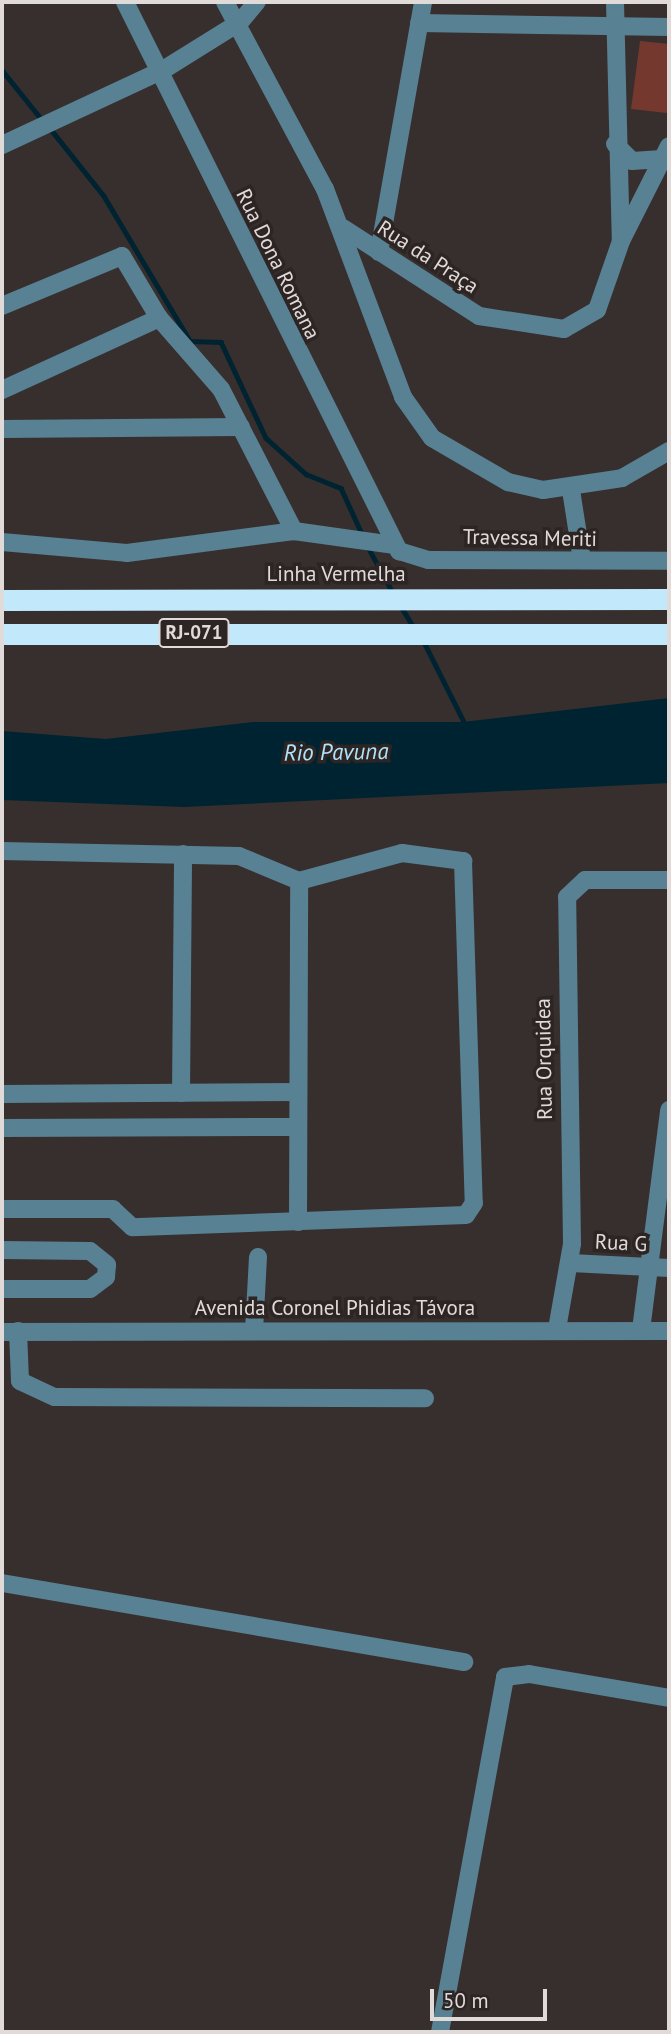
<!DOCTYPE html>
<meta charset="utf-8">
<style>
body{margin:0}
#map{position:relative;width:671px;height:2034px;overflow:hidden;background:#372f2d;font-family:"PT Sans",sans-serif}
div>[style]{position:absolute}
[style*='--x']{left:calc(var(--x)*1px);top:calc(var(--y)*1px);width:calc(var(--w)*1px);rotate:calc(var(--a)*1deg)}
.green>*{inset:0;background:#74382f}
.water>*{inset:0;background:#002331}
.stream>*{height:4.5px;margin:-2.25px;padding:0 2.25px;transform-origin:2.25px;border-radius:2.25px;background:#002331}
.minor>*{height:18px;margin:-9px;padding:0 9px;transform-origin:9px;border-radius:9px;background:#588194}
.highway>*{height:21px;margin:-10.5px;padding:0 10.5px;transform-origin:10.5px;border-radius:10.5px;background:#c1e9fb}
span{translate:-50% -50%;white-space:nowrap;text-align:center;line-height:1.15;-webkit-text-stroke:7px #2d2523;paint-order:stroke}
.shield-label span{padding:2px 5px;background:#2d2523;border:2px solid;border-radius:5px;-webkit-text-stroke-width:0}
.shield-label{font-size:19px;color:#e0dad9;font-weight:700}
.street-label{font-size:21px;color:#e0dad9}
.water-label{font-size:23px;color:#b0e2f9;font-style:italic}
.frame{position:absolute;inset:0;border:4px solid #e0dad9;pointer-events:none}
.scale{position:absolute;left:430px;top:1989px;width:117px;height:32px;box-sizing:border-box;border:4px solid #e0dad9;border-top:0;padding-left:9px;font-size:21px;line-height:24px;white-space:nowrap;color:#e0dad9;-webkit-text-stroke:5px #2d2523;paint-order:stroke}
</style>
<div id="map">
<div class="green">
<i style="clip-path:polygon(640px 41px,669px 44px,667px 113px,631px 109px)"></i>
</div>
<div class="water">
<i style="clip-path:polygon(669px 698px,669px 783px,184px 807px,2px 800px,2px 731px,106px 739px,253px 722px,463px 722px)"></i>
</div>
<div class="stream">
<i style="--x:2;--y:70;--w:65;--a:51.2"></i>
<i style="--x:49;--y:127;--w:88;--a:51.4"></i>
<i style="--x:104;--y:196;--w:169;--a:59.3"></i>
<i style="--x:190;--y:341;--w:31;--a:2"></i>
<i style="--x:221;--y:342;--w:106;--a:64.9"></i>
<i style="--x:266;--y:438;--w:54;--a:42"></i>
<i style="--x:306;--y:474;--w:38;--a:22"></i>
<i style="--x:341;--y:488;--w:53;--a:65.4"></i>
<i style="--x:368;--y:547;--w:50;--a:61.4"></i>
<i style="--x:400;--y:605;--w:26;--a:58"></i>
<i style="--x:423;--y:640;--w:96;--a:63.4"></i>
</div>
<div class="minor">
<i style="--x:125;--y:2;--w:614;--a:63.48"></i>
<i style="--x:399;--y:551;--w:31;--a:17"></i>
<i style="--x:429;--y:560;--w:240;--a:0.2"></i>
<i style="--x:225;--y:2;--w:212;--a:61.9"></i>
<i style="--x:325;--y:189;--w:222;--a:69.4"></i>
<i style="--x:403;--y:397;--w:50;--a:54.7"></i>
<i style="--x:432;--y:438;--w:88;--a:30.1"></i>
<i style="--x:508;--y:482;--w:36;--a:13"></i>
<i style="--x:543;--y:490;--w:80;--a:-8.6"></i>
<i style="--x:622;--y:478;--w:54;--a:-29.9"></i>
<i style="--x:615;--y:2;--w:238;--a:88.6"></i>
<i style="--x:419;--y:23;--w:250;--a:0.9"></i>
<i style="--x:615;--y:144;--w:24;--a:45"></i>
<i style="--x:632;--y:161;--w:30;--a:-4"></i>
<i style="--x:2;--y:145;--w:178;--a:-25"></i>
<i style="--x:163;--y:70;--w:91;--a:-31.9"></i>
<i style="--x:240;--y:22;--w:26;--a:-50"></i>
<i style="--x:343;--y:228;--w:162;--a:32.9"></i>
<i style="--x:479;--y:316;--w:86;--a:8.7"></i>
<i style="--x:564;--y:329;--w:38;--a:-30"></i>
<i style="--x:597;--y:310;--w:73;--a:-70.8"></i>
<i style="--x:621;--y:241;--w:106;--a:-63.2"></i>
<i style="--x:379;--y:252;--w:254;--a:-80"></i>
<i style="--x:2;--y:306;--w:130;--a:-22.6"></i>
<i style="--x:122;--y:256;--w:72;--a:59.2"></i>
<i style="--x:159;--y:318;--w:94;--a:48.9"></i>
<i style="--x:221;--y:389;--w:160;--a:62.8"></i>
<i style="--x:2;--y:390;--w:173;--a:-24.6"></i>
<i style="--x:2;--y:429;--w:239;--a:-0.5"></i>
<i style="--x:571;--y:490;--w:71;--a:81.1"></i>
<i style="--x:2;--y:542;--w:125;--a:5"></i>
<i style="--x:127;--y:553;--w:168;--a:-7.5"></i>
<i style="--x:294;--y:531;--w:100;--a:8"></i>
<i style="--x:2;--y:851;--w:237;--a:1.2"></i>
<i style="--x:239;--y:856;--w:65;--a:22.6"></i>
<i style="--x:299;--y:881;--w:107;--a:-15.2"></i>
<i style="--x:402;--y:853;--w:62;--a:7.5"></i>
<i style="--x:463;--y:861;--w:342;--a:88.2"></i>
<i style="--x:474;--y:1203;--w:14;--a:124"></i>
<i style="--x:466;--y:1215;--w:334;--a:177.9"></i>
<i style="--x:132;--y:1227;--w:26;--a:-137"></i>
<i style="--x:113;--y:1209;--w:111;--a:180"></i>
<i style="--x:181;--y:1093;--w:239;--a:-89.5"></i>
<i style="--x:2;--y:1094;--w:293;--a:-0.4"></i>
<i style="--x:2;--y:1128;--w:294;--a:-0.2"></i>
<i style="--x:298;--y:1222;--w:341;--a:-89.8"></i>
<i style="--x:2;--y:1250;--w:88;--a:0.7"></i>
<i style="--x:90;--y:1251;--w:22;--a:39"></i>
<i style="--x:107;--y:1265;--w:12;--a:95"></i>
<i style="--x:106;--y:1277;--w:20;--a:143"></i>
<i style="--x:90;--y:1289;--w:88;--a:180"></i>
<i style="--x:571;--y:1263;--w:98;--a:2.9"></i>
<i style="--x:557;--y:1329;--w:86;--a:-80"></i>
<i style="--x:572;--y:1244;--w:347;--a:-90.8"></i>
<i style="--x:567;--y:897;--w:25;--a:-43"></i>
<i style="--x:585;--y:880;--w:84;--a:0"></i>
<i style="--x:641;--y:1330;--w:222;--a:-82.7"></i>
<i style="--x:18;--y:1331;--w:50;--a:87.7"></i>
<i style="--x:20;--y:1381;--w:38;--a:25"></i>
<i style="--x:55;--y:1397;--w:370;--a:0.2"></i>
<i style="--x:254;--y:1331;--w:74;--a:-86.9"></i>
<i style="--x:2;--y:1332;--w:667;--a:-0.09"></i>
<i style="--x:2;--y:1583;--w:469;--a:9.7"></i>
<i style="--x:440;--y:2032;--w:361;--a:-79.6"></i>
<i style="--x:505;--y:1677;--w:24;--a:-7"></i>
<i style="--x:529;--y:1674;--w:142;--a:9.7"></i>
</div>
<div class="highway">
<i style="--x:2;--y:600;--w:667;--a:-0.09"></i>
<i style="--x:2;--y:634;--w:667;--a:0"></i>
</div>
<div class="shield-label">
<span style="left:194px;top:633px">RJ-071</span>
</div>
<div class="street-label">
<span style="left:428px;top:257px;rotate:33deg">Rua da Praça</span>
<span style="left:278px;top:264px;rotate:64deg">Rua Dona Romana</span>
<span style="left:530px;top:538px;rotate:1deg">Travessa Meriti</span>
<span style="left:336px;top:574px">Linha Vermelha</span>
<span style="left:544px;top:1059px;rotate:-91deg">Rua Orquidea</span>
<span style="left:621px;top:1243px;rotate:3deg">Rua G</span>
<span style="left:335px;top:1308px">Avenida Coronel Phidias Távora</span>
</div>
<div class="water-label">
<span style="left:336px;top:752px;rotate:-1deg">Rio Pavuna</span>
</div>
<div class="frame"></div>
<div class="scale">50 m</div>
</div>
